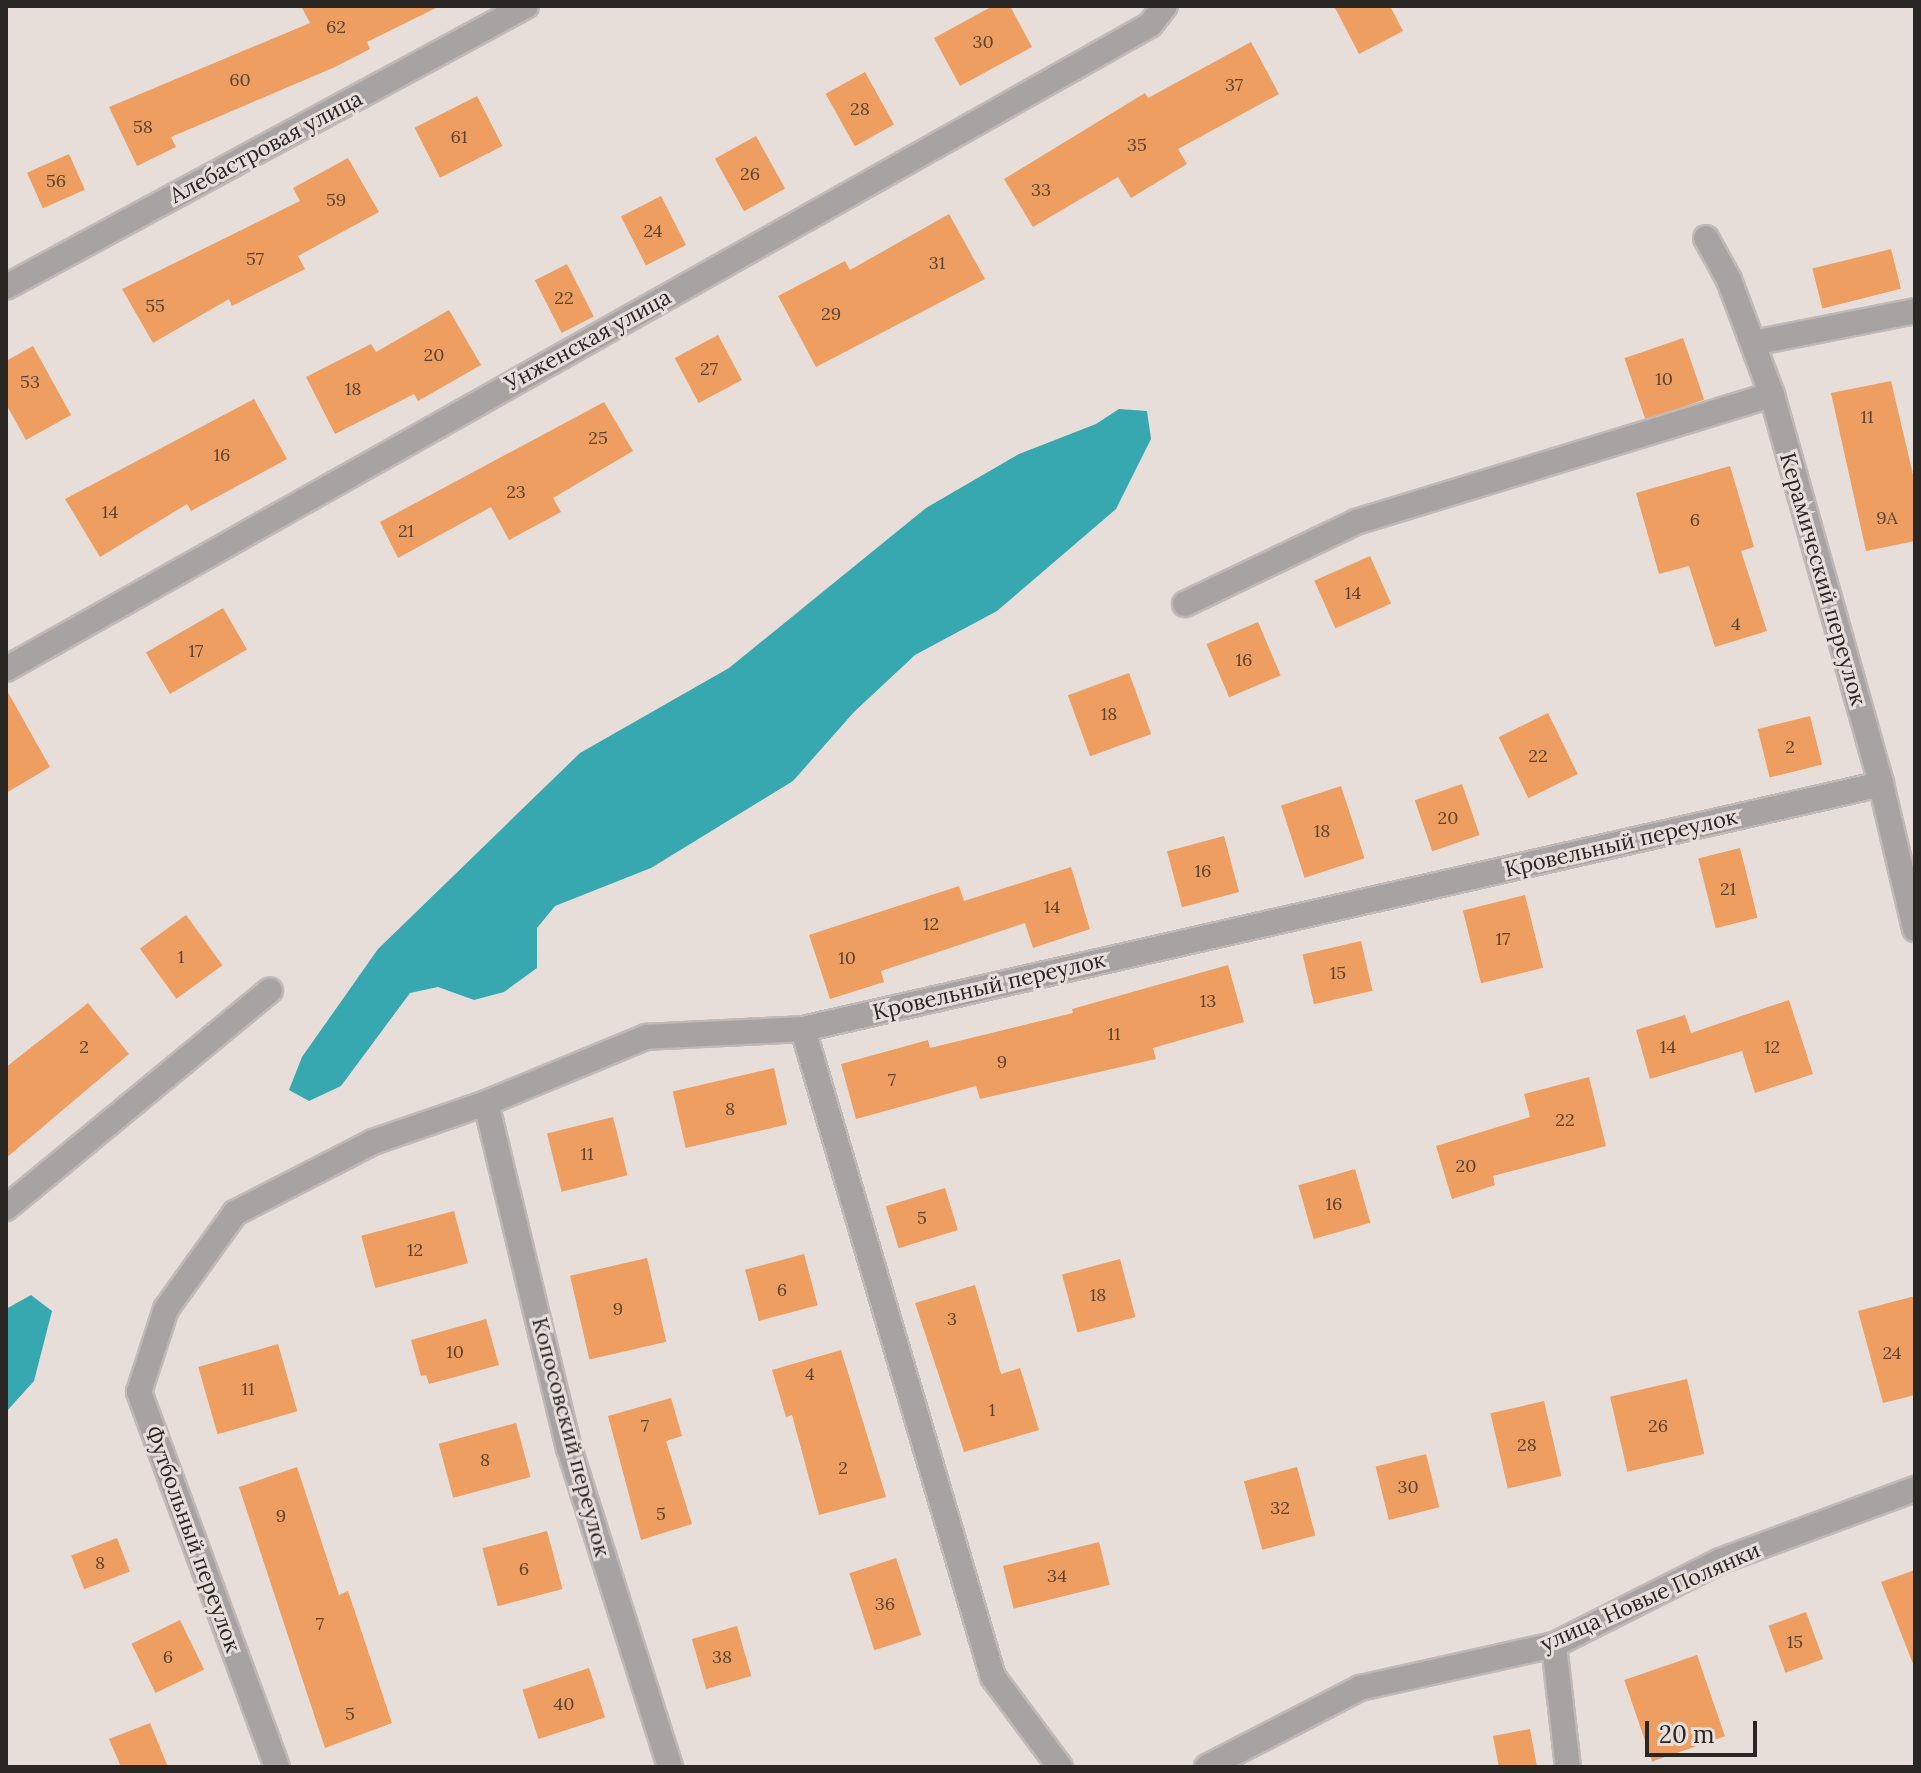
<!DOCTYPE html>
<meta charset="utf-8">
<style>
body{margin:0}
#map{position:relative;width:1921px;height:1773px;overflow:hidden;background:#e7deda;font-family:Lora,serif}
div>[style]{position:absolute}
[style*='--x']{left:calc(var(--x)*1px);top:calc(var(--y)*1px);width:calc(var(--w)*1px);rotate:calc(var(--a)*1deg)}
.water>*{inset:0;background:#38a8b0}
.building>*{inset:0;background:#ee9e60;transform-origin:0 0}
.roads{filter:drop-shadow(2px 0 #c1b9b6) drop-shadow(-2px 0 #c1b9b6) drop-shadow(0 2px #c1b9b6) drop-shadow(0 -2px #c1b9b6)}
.street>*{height:24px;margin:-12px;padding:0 12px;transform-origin:12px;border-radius:12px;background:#a8a3a3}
span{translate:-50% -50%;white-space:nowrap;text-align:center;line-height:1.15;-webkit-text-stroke:6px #e7deda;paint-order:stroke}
.number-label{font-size:18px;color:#5a4433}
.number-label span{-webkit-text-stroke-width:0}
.street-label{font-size:22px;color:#292624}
.frame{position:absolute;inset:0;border:8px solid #292624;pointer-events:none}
.scale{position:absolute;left:1645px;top:1721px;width:112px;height:36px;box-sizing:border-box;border:4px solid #292624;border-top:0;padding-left:10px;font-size:24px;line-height:28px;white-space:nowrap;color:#292624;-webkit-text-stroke:6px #e7deda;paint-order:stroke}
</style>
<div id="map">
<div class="water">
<i style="clip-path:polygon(1119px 409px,1147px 411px,1151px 439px,1116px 509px,997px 611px,915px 655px,854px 712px,793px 781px,651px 868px,555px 906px,537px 928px,537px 968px,504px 992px,474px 1000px,438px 987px,410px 993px,341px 1086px,309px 1101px,289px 1090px,302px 1057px,378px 949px,580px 753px,729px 668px,926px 508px,1019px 454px,1096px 424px)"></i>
<i style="clip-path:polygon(31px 1295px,52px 1311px,34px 1381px,6px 1412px,6px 1309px)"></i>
</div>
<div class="building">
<i style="clip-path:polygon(301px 6px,440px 6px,367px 42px,370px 49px,335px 67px,171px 137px,176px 147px,137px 166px,109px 107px,310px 23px)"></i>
<i style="clip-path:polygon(993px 6px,1010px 6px,1032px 47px,960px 86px,934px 38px)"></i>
<i style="clip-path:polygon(1334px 6px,1390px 6px,1403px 31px,1359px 54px)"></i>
<i style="clip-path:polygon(1251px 42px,1279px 94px,1178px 149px,1187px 164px,1131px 198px,1118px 177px,1033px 227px,1004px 179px,1145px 93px,1148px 98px)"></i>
<i style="left:865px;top:72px;width:60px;height:45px;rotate:61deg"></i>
<i style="left:477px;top:96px;width:56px;height:70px;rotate:63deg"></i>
<i style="left:756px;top:136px;width:60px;height:47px;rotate:61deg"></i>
<i style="left:69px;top:154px;width:39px;height:46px;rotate:66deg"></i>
<i style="clip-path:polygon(348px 158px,379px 212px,298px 256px,305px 269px,232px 306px,229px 299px,153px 343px,122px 289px,300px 201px,293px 188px)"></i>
<i style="left:661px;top:196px;width:55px;height:45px;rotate:63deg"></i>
<i style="clip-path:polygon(949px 214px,985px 279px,816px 367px,778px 296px,845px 261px,850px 270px)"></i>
<i style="left:1891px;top:249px;width:41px;height:81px;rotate:76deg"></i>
<i style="left:567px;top:264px;width:59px;height:36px;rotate:63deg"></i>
<i style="clip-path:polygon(449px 310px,481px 365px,418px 401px,414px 394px,335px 434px,306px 377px,371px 344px,376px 352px)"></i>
<i style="left:718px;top:335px;width:51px;height:49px;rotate:62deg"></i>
<i style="left:1683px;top:338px;width:65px;height:62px;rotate:71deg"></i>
<i style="clip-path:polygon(33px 346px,71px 415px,26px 440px,6px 404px,6px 361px)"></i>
<i style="clip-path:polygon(1891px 381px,1915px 483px,1915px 541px,1866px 551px,1831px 393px)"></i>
<i style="clip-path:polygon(254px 399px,287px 459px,191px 511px,187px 504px,100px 557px,65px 499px)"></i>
<i style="clip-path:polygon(604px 402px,633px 451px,553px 498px,561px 512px,509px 540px,491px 507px,398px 558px,380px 522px)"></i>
<i style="clip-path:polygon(1730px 466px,1754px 547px,1741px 551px,1767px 631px,1715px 647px,1689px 566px,1659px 574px,1636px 493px)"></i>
<i style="left:1370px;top:556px;width:52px;height:61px;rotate:66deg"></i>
<i style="left:223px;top:608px;width:48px;height:89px;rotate:60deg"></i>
<i style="left:1258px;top:622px;width:58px;height:56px;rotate:67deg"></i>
<i style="left:1129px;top:673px;width:65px;height:65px;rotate:70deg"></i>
<i style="clip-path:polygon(6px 689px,50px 767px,6px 793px)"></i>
<i style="left:1548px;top:713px;width:68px;height:55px;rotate:64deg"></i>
<i style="left:1810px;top:716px;width:50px;height:54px;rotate:76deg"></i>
<i style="left:1462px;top:784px;width:54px;height:50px;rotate:71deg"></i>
<i style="left:1341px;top:786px;width:76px;height:63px;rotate:72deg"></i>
<i style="left:1224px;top:836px;width:58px;height:59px;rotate:75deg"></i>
<i style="left:1740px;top:848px;width:72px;height:43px;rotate:76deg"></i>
<i style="clip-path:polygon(1071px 867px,1090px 929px,1033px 948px,1025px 923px,881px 971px,884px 982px,830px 999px,809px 935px,959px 886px,964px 901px)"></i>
<i style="left:1525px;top:895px;width:75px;height:64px;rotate:76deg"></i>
<i style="left:186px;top:915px;width:62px;height:57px;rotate:54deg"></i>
<i style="left:1361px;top:941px;width:51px;height:60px;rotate:77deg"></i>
<i style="clip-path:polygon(1228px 965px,1244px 1022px,1153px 1048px,1156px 1059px,980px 1099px,976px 1086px,856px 1119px,841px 1064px,928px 1040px,930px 1048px,1073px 1013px,1072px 1009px)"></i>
<i style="clip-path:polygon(1789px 1000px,1813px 1074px,1755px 1093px,1742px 1051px,1650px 1079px,1636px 1030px,1685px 1015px,1691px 1033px)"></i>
<i style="clip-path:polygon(88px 1003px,129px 1054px,6px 1158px,6px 1067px)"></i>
<i style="left:774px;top:1068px;width:58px;height:104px;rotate:77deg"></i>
<i style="clip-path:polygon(1589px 1077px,1606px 1146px,1493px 1176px,1495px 1185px,1452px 1199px,1436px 1146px,1530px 1117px,1524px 1094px)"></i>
<i style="left:613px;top:1117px;width:60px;height:68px;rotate:76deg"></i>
<i style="left:1355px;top:1169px;width:56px;height:59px;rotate:74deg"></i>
<i style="left:945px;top:1188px;width:44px;height:62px;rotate:73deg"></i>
<i style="left:454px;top:1211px;width:54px;height:96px;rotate:75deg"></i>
<i style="left:804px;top:1254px;width:53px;height:61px;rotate:75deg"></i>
<i style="left:647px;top:1258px;width:86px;height:79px;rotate:77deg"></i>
<i style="left:1120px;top:1259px;width:60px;height:60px;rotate:75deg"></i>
<i style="clip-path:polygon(975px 1285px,1001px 1374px,1020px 1368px,1039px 1430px,964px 1452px,915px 1303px)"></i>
<i style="clip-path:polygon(1915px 1296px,1915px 1395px,1883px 1403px,1858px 1311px)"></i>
<i style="clip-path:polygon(486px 1319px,499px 1365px,429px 1384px,426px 1375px,421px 1376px,411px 1340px)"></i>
<i style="left:278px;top:1344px;width:70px;height:83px;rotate:74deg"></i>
<i style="clip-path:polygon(841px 1350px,886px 1497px,819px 1515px,792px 1415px,786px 1417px,772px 1370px)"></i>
<i style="left:1687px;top:1379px;width:77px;height:79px;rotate:77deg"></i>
<i style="clip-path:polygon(671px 1398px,682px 1436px,666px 1441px,692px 1524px,641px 1540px,608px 1416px)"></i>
<i style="left:1544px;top:1401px;width:77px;height:55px;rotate:77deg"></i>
<i style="left:516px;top:1423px;width:56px;height:80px;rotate:75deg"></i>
<i style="left:1426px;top:1454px;width:55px;height:52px;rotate:76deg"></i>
<i style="clip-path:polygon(297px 1467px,339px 1595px,348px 1591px,392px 1723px,325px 1748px,239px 1487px)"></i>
<i style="left:1297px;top:1467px;width:71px;height:55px;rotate:75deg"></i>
<i style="left:547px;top:1531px;width:60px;height:67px;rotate:75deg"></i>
<i style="left:117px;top:1538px;width:36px;height:49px;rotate:69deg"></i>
<i style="left:1099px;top:1542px;width:44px;height:99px;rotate:76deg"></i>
<i style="left:896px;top:1558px;width:81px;height:49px;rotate:72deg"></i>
<i style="clip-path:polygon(1915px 1570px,1915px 1664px,1913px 1664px,1881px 1582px)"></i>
<i style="left:1806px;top:1612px;width:50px;height:40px;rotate:70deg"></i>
<i style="left:180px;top:1620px;width:55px;height:54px;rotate:64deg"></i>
<i style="left:737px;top:1626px;width:52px;height:47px;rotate:74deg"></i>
<i style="left:1697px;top:1655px;width:86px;height:77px;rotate:71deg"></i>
<i style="left:589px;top:1668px;width:52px;height:70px;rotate:72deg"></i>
<i style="clip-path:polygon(150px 1723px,168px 1767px,121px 1767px,109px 1739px)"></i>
<i style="clip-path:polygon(1530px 1729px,1537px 1767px,1499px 1767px,1493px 1736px)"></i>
</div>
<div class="roads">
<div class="street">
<i style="--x:1706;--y:238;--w:48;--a:61.3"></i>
<i style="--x:1729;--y:280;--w:123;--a:69.5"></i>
<i style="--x:1772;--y:395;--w:404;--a:74.3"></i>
<i style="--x:1881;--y:784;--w:149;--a:76.8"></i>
<i style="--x:6;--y:287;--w:591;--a:-28.39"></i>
<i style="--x:1754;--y:343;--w:164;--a:-11.2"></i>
<i style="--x:1185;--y:604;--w:190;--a:-25.6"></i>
<i style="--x:1356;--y:522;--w:435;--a:-17"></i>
<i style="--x:6;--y:669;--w:1313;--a:-29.38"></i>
<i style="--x:1150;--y:25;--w:24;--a:-52"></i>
<i style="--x:803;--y:1029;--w:675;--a:73.66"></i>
<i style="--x:993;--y:1677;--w:112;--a:53.3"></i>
<i style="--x:486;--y:1103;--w:355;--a:76.5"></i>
<i style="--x:569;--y:1448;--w:335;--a:72.4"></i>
<i style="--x:6;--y:1208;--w:342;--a:-39.5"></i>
<i style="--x:1554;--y:1645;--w:123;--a:83.5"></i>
<i style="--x:277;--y:1767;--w:400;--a:-110.2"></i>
<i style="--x:139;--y:1392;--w:87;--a:-72"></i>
<i style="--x:166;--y:1309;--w:118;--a:-54.3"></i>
<i style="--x:235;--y:1213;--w:155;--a:-27.2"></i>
<i style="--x:373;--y:1142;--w:120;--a:-19"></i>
<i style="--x:486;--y:1103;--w:173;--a:-22.4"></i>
<i style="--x:646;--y:1037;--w:157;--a:-2.9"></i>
<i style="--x:803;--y:1029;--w:1105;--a:-12.8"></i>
<i style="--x:1207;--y:1767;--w:172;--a:-27.3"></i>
<i style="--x:1360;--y:1688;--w:199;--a:-12.5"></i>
<i style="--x:1554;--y:1645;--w:186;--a:-26.8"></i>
<i style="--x:1720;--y:1561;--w:208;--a:-20.3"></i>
</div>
</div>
<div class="number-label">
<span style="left:336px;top:27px">62</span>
<span style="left:983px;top:42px">30</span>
<span style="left:240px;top:80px">60</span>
<span style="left:1234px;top:85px">37</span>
<span style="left:860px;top:109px">28</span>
<span style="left:143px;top:127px">58</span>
<span style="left:459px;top:137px">61</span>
<span style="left:1137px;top:145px">35</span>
<span style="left:750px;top:174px">26</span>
<span style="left:56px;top:181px">56</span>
<span style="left:1041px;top:190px">33</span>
<span style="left:336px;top:200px">59</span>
<span style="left:653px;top:231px">24</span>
<span style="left:255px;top:259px">57</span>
<span style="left:937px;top:263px">31</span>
<span style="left:564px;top:298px">22</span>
<span style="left:155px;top:306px">55</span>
<span style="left:831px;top:314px">29</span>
<span style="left:434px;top:355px">20</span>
<span style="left:709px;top:369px">27</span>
<span style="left:1664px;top:379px">10</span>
<span style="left:30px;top:382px">53</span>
<span style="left:353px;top:389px">18</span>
<span style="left:1867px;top:417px">11</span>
<span style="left:598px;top:438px">25</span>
<span style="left:222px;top:455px">16</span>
<span style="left:516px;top:492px">23</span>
<span style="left:110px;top:512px">14</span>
<span style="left:1887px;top:518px">9А</span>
<span style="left:1695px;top:520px">6</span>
<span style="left:406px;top:531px">21</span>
<span style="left:1353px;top:593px">14</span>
<span style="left:1736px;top:624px">4</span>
<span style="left:196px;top:651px">17</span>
<span style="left:1244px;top:660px">16</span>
<span style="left:1109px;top:714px">18</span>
<span style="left:1790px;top:747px">2</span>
<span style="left:1538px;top:756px">22</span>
<span style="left:1448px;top:818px">20</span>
<span style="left:1322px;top:831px">18</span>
<span style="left:1203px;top:871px">16</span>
<span style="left:1728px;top:889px">21</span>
<span style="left:1052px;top:907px">14</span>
<span style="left:931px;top:924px">12</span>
<span style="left:1503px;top:939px">17</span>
<span style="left:181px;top:957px">1</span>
<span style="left:847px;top:958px">10</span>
<span style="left:1338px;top:973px">15</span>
<span style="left:1208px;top:1001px">13</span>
<span style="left:1114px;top:1034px">11</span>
<span style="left:84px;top:1047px">2</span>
<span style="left:1668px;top:1047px">14</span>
<span style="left:1772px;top:1047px">12</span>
<span style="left:1002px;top:1062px">9</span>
<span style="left:892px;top:1080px">7</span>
<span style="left:730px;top:1109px">8</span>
<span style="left:1565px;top:1120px">22</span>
<span style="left:587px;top:1154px">11</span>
<span style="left:1466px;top:1166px">20</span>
<span style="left:1334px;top:1204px">16</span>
<span style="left:922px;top:1218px">5</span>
<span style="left:415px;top:1250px">12</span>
<span style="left:782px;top:1290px">6</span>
<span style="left:1098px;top:1295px">18</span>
<span style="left:618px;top:1309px">9</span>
<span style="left:952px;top:1319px">3</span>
<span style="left:455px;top:1352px">10</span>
<span style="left:1892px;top:1353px">24</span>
<span style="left:810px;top:1374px">4</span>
<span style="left:248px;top:1389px">11</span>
<span style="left:992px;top:1410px">1</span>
<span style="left:645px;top:1426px">7</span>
<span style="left:1658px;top:1426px">26</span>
<span style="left:1527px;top:1445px">28</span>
<span style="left:485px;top:1460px">8</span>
<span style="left:843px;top:1468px">2</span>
<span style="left:1408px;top:1487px">30</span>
<span style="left:1280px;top:1508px">32</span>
<span style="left:661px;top:1514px">5</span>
<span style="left:281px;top:1516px">9</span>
<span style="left:100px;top:1563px">8</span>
<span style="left:524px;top:1569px">6</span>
<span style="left:1057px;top:1576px">34</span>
<span style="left:885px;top:1604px">36</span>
<span style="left:320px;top:1624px">7</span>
<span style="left:1795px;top:1642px">15</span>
<span style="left:168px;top:1657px">6</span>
<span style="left:722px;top:1657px">38</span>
<span style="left:564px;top:1704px">40</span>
<span style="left:350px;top:1714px">5</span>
</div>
<div class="street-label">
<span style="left:266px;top:147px;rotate:-28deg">Алебастровая улица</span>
<span style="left:588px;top:340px;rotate:-29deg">Унженская улица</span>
<span style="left:1823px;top:579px;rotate:74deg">Керамический переулок</span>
<span style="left:1621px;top:843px;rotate:-13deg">Кровельный переулок</span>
<span style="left:989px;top:986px;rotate:-13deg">Кровельный переулок</span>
<span style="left:571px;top:1437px;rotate:75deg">Копосовский переулок</span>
<span style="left:193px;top:1539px;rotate:70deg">Футбольный переулок</span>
<span style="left:1650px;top:1597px;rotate:-24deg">улица Новые Полянки</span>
</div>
<div class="frame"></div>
<div class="scale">20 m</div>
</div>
